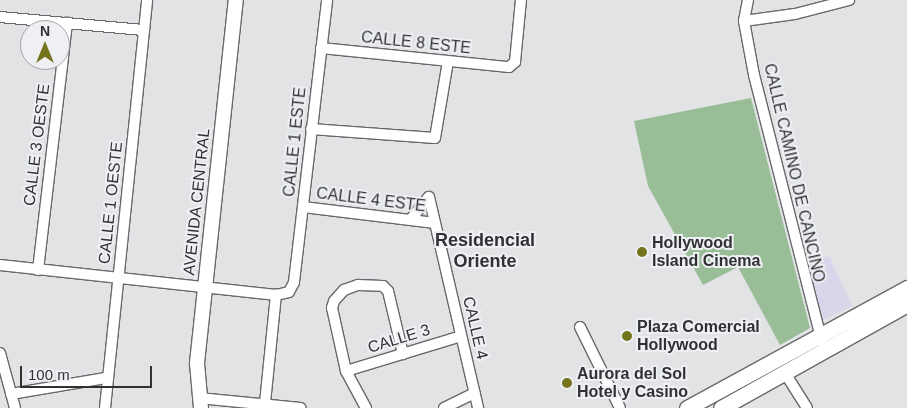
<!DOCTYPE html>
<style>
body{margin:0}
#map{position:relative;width:907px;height:408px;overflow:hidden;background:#e1e3e5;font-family:Helvetica,sans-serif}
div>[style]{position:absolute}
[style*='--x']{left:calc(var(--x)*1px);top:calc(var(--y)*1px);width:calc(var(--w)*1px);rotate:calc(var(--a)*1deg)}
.commercial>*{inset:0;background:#dbd5eb}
.forest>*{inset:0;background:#98bd97}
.roads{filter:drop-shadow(1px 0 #67686b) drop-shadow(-1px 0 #67686b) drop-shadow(0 1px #67686b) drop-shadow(0 -1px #67686b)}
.minor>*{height:10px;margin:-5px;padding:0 5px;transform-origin:5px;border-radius:5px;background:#fff}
.secondary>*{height:14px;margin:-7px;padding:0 7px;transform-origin:7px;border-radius:7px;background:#fff}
.primary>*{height:15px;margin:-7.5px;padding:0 7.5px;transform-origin:7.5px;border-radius:7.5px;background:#fff}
.dots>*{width:14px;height:14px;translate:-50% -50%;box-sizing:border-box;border:2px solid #eef0f3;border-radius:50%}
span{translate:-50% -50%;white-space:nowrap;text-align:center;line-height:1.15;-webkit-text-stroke:4px #eef0f3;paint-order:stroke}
.street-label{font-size:16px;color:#303132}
.poi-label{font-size:16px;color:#303132;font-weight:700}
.left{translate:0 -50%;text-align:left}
.neighbourhood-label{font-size:18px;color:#303132;font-weight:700}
.north{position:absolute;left:20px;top:20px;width:50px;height:50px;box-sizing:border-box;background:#eef0f3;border:1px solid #a2a4a6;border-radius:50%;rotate:0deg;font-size:14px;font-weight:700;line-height:20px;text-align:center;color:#303132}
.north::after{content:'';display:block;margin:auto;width:18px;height:22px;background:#73741b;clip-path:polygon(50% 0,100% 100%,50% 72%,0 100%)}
.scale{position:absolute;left:20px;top:366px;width:132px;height:22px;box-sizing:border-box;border:2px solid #303132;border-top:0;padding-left:6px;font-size:15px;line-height:18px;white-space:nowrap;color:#303132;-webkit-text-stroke:4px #eef0f3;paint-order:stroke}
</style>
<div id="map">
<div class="commercial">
<i style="clip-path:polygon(829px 256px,852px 306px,821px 321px,807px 263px)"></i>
</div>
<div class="forest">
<i style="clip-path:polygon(751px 98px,810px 328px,780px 345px,738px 267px,703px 285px,648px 186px,634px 121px)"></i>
</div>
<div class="roads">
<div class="minor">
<i style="--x:748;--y:0;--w:21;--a:101"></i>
<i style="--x:744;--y:21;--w:55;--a:79.5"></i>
<i style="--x:754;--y:75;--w:275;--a:75.7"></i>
<i style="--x:0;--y:17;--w:145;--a:5.2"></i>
<i style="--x:744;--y:21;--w:51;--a:-7.8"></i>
<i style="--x:795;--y:14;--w:56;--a:-14.5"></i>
<i style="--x:321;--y:48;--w:189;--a:5.8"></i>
<i style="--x:509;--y:67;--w:8;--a:-40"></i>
<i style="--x:515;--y:62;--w:62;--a:-84.5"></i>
<i style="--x:311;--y:129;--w:124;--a:4.2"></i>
<i style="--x:435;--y:138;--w:78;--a:-80.4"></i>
<i style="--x:429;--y:197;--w:217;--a:76.9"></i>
<i style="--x:303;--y:207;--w:133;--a:6.9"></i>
<i style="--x:411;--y:219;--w:28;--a:-51"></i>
<i style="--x:0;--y:265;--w:278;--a:6.2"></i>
<i style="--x:276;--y:295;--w:13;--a:-13"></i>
<i style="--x:289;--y:292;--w:11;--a:-63"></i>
<i style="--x:294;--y:282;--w:284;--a:-83.3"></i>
<i style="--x:38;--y:270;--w:249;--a:-83.3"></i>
<i style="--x:580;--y:327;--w:90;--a:63.7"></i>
<i style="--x:0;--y:353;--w:57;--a:74.7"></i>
<i style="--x:346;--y:371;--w:120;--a:-16.9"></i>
<i style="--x:785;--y:373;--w:41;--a:57.8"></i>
<i style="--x:11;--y:394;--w:96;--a:-9.6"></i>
<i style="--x:199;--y:398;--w:102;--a:5.6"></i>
<i style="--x:265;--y:403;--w:109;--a:-84.2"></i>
<i style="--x:105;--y:408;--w:410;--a:-84.1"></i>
<i style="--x:366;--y:408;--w:42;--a:-118.4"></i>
<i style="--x:346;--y:371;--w:65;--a:-102.5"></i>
<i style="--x:332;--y:308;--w:7;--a:-74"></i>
<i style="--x:334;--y:301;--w:15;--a:-48"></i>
<i style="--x:344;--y:290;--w:15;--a:-20"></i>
<i style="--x:358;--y:285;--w:25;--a:2"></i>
<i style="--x:383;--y:286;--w:7;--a:45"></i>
<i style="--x:388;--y:291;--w:65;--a:76.6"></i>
<i style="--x:444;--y:408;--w:34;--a:-26"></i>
</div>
<div class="secondary">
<i style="--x:201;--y:408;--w:45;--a:-95.1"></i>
<i style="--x:197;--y:363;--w:365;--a:-83.9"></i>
</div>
<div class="primary">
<i style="--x:687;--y:408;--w:251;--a:-28.6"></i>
<i style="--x:721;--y:408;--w:213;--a:-29.2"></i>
</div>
</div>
<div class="dots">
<i style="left:642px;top:252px;background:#73741b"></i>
<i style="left:627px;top:336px;background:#73741b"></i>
<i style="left:567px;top:383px;background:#73741b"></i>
</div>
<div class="street-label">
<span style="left:416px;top:43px;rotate:6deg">CALLE 8 ESTE</span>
<span style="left:295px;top:142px;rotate:-84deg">CALLE 1 ESTE</span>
<span style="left:37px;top:145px;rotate:-83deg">CALLE 3 OESTE</span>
<span style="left:794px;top:173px;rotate:77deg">CALLE CAMINO DE CANCINO</span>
<span style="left:371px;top:200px;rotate:7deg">CALLE 4 ESTE</span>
<span style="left:197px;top:202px;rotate:-84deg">AVENIDA CENTRAL</span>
<span style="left:111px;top:203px;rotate:-84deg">CALLE 1 OESTE</span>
<span style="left:475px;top:328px;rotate:77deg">CALLE 4</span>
<span style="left:399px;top:339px;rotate:-17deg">CALLE 3</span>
</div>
<div class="poi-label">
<span class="left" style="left:652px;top:252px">Hollywood<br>Island Cinema</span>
<span class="left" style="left:637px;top:336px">Plaza Comercial<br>Hollywood</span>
<span class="left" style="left:577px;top:383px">Aurora del Sol<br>Hotel y Casino</span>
</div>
<div class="neighbourhood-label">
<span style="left:485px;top:251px">Residencial<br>Oriente</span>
</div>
<div class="north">N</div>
<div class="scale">100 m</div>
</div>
